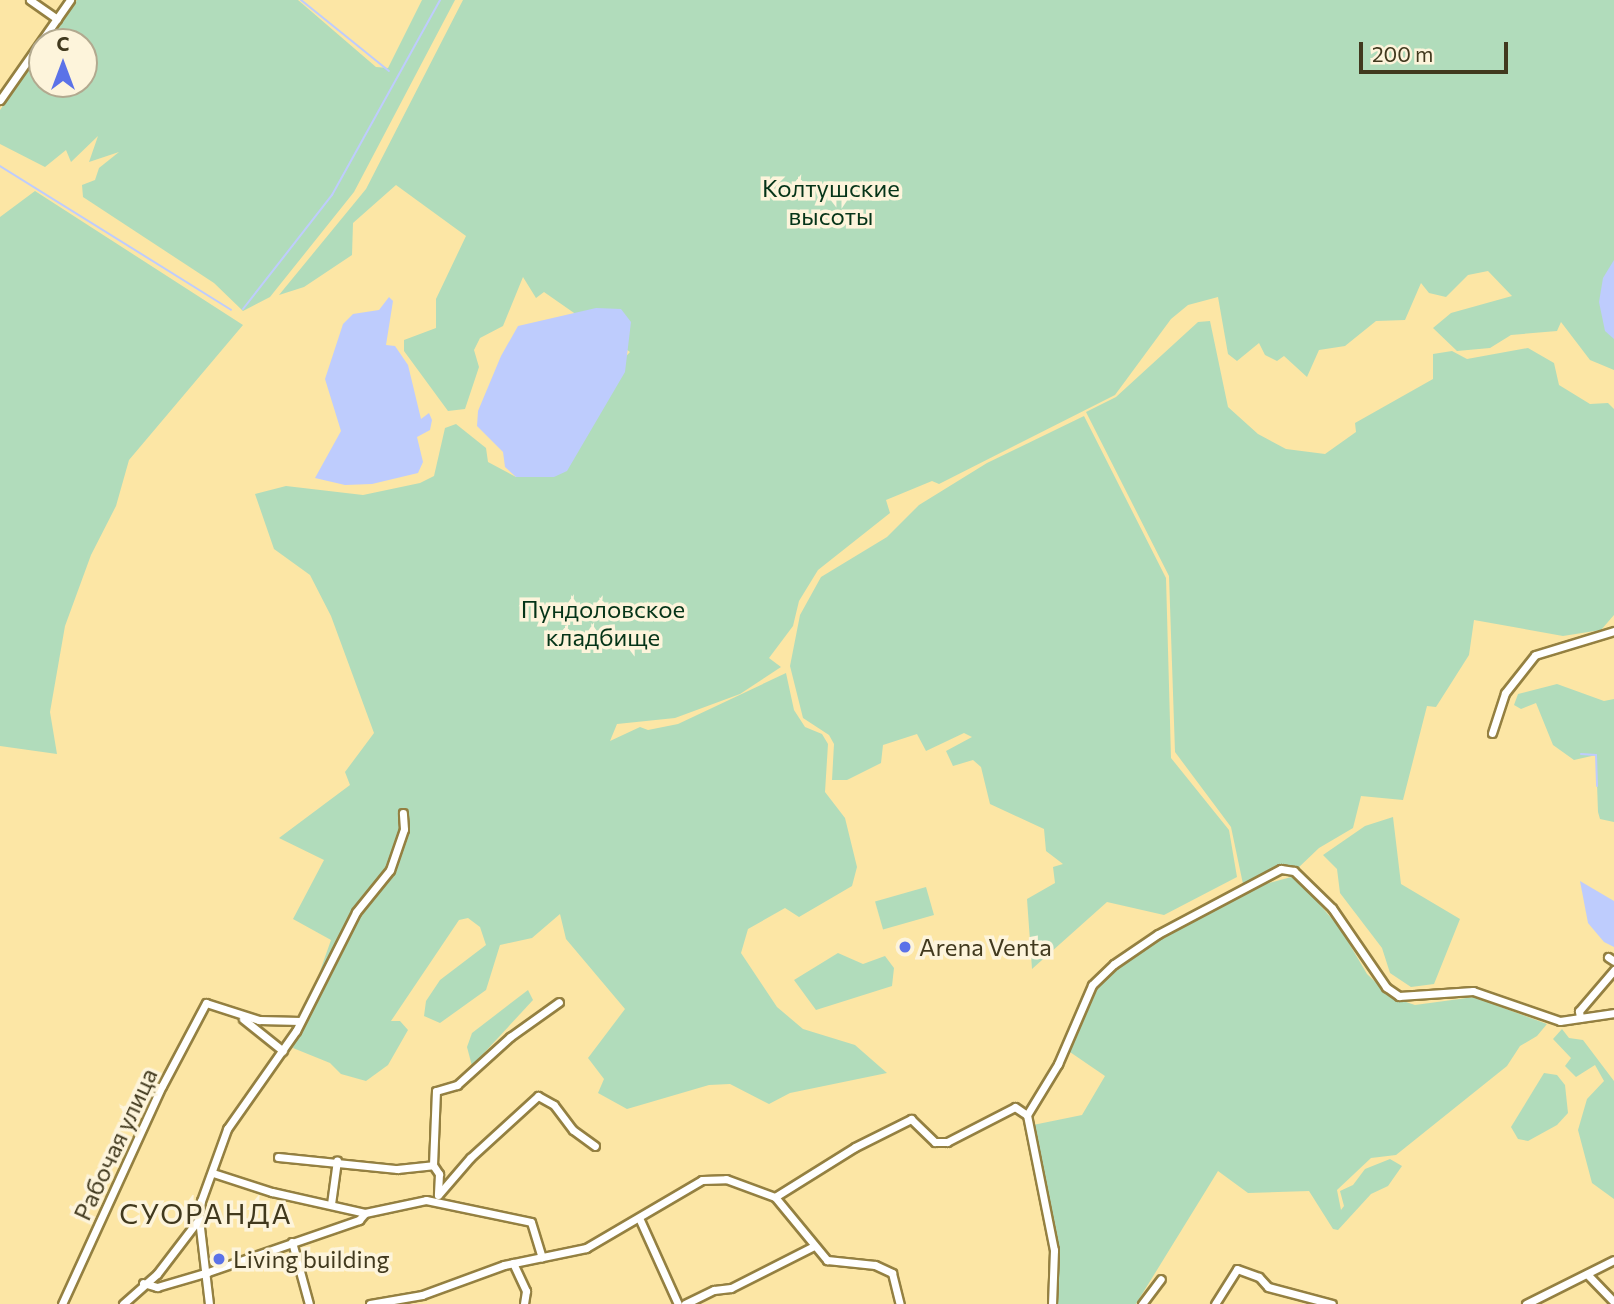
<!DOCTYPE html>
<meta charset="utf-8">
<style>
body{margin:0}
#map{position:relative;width:1614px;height:1304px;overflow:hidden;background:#fce6a5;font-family:Commissioner,sans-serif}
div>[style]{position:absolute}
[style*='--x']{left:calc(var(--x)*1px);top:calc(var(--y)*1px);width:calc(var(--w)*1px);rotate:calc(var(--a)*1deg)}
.green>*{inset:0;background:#b1dcbb;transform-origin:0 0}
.water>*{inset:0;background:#beccfd}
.stream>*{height:2px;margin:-1px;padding:0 1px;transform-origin:1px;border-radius:1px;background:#beccfd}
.roads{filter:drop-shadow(2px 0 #948041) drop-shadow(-2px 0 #948041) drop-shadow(0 2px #948041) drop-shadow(0 -2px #948041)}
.minor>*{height:7px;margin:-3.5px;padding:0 3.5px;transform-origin:3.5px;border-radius:3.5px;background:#fff}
.dots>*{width:19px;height:19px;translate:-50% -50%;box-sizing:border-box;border:4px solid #fdf4db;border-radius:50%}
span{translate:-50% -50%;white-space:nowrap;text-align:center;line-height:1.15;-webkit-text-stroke:7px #fdf4db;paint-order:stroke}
.park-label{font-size:24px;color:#053418}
.poi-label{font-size:24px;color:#41391e}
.left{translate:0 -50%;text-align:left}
.street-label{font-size:24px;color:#41391e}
.quarter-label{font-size:28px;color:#41391e;letter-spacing:2px}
.north{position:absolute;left:28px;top:28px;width:70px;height:70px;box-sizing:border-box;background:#fdf4db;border:2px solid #b2a98f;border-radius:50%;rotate:0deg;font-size:19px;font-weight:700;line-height:28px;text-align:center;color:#41391e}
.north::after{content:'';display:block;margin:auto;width:24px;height:32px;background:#5b72e8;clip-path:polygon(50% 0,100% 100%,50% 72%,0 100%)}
.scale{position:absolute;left:1359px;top:42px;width:149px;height:32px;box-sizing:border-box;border:4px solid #41391e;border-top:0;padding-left:9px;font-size:21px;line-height:24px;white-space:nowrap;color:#41391e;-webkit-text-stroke:5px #fdf4db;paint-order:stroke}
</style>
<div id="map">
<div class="green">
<i style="clip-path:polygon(77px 0,298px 0,376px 67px,388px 68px,422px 0,455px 0,354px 192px,270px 297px,243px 311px,214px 283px,83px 197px,82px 185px,95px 180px,99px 168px,119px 152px,89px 162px,98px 136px,71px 162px,66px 150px,45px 167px,0 144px,0 110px,42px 50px,42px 84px,84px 84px,84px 42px,47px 42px)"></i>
<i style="clip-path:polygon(463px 0,1614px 0,1614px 370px,1590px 360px,1561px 322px,1557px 331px,1511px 335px,1490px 348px,1457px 351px,1433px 328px,1451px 313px,1512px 296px,1488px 271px,1468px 275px,1446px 297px,1429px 293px,1421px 283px,1405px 320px,1376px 321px,1345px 346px,1319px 350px,1307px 377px,1284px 356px,1277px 361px,1265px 355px,1259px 343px,1237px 361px,1228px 354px,1218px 297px,1188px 305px,1171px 319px,1115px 395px,939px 484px,932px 481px,886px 500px,890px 513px,818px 570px,799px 601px,793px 626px,769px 658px,781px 667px,740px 694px,675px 718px,617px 724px,610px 741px,640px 727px,648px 730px,678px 724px,786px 673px,794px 710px,805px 727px,822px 734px,828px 744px,825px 792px,845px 818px,857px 867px,852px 886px,799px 917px,785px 908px,748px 929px,741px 953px,777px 1007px,803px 1029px,855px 1045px,887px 1073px,790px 1093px,769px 1104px,730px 1084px,709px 1085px,627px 1109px,598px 1093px,604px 1079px,588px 1058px,625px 1009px,566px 939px,560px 914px,532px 938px,500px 945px,486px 990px,440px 1023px,424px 1016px,426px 1001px,440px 980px,486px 945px,480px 927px,468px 918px,459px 920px,391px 1021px,400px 1021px,408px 1030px,388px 1065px,366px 1081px,341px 1074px,330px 1063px,293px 1048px,331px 940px,293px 919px,324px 860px,279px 838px,350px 785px,345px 772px,374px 733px,331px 616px,310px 575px,274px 549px,255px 494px,286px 486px,363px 495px,420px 483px,434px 476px,445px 428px,456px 424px,486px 448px,488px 462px,516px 477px,630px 352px,544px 292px,536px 298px,523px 277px,503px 326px,480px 338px,474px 350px,479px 367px,465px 409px,448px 411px,404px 351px,404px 340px,436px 328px,436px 299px,466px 236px,396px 185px,353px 223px,352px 255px,304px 287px,279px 295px,366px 189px)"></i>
<i style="clip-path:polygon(35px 191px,243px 325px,129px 460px,116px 506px,91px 555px,65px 626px,50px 712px,57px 754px,0 746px,0 217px)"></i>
<i style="clip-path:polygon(1210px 321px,1228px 407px,1258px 434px,1286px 449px,1325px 454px,1356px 432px,1355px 423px,1433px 379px,1433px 354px,1452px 351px,1467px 359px,1528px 348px,1554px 363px,1559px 385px,1590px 404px,1608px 403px,1614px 409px,1614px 615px,1601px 630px,1563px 636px,1474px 620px,1469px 655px,1436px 707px,1427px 706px,1403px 800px,1361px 796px,1353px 828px,1319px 848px,1297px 869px,1278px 870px,1243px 884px,1231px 827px,1175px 752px,1169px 576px,1086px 412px,1116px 397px,1198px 322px)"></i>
<i style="clip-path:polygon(1084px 416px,1166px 578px,1171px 758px,1229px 830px,1237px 877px,1164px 915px,1107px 902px,1032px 969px,1027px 899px,1055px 883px,1053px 867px,1063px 864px,1046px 851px,1044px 829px,990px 804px,981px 767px,973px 760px,953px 766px,946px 751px,972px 737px,964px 733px,926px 751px,917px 734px,883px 745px,881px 763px,847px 780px,832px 780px,834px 744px,829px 735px,803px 718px,790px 666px,800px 615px,821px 577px,887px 537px,919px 505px,987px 463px)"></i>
<i style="clip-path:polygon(1557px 684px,1604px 701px,1614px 699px,1614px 822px,1600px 819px,1598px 812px,1596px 755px,1574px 760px,1553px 745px,1536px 703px,1521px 709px,1514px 705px,1518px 694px)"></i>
<i style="clip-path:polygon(1393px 817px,1401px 884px,1460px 919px,1434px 984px,1411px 987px,1390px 973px,1382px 948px,1340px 893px,1337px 869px,1323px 855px,1365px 826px)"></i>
<i style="clip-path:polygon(1295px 876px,1340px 928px,1367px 974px,1391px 997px,1415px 1005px,1474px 997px,1547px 1024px,1537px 1036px,1520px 1046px,1507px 1066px,1396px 1155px,1371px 1158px,1337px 1190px,1341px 1210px,1344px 1206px,1340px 1191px,1353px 1185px,1365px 1169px,1390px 1159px,1402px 1166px,1388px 1186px,1371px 1194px,1338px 1230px,1333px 1229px,1309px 1191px,1248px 1193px,1218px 1171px,1136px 1304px,1054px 1304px,1056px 1263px,1033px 1125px,1082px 1115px,1105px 1076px,1067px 1050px,1094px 988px,1150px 943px,1243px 890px)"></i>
<i style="left:926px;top:887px;width:29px;height:53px;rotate:74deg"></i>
<i style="clip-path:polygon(838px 953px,863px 964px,885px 956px,894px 968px,892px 986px,816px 1010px,794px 980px)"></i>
<i style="clip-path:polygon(528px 990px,533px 1000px,472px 1066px,467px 1047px,472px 1033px)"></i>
<i style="clip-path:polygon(1562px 1029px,1569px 1038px,1583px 1040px,1614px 1081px,1614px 1199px,1592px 1183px,1578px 1130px,1587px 1099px,1604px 1081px,1595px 1065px,1576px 1077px,1565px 1066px,1571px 1058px,1553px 1039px)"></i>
<i style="clip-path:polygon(1544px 1073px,1557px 1075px,1565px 1085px,1568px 1113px,1557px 1125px,1528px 1141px,1518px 1139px,1511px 1127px)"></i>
</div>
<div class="water">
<i style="clip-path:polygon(1614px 260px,1614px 339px,1605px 331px,1599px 302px,1603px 278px)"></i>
<i style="clip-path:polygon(389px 297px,393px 301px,386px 345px,395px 346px,408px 365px,421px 419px,429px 413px,432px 420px,430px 430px,417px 437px,423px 462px,418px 473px,372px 484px,345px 485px,315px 478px,341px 431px,325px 379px,343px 324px,353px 314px,379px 310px)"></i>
<i style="clip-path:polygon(596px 308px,621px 309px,631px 322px,625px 372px,567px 471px,554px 477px,516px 477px,505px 467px,503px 452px,477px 426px,478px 411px,501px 356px,518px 326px)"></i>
<i style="clip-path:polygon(1580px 881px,1614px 901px,1614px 947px,1604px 942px,1588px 923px)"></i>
</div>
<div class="stream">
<i style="--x:301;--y:0;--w:113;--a:38.9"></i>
<i style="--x:0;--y:166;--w:272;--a:31.9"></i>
<i style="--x:243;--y:309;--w:145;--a:-52"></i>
<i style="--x:332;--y:195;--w:223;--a:-61"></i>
<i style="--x:1581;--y:754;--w:15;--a:4"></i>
<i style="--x:1596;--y:755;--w:31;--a:88"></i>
</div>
<div class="roads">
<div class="minor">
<i style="--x:30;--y:0;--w:33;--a:35"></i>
<i style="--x:0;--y:100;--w:122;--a:-55"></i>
<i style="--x:1492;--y:733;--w:42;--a:-72"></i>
<i style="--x:1505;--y:693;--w:48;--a:-51.7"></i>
<i style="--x:1535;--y:655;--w:83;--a:-16.9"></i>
<i style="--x:1608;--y:957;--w:7;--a:34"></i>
<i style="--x:1580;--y:1018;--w:7;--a:-98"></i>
<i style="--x:1579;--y:1011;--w:54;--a:-49.5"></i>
<i style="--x:243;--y:1019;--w:51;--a:38.7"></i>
<i style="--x:1027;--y:1115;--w:60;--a:-58.7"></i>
<i style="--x:1058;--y:1064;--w:86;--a:-66.7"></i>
<i style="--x:1092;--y:985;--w:30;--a:-44"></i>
<i style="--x:1114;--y:964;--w:53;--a:-34.3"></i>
<i style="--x:1158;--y:934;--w:139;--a:-27.9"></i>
<i style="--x:1281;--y:869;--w:13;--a:9"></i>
<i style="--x:1294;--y:871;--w:53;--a:44.2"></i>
<i style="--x:1332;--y:908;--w:96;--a:55.6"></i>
<i style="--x:1386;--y:987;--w:16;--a:35"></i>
<i style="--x:1399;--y:996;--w:74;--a:-3.9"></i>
<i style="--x:1473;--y:991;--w:92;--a:19"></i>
<i style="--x:1560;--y:1021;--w:55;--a:-8.4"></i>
<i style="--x:278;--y:1157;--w:120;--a:5.8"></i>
<i style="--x:397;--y:1169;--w:36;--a:-6"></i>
<i style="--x:433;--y:1165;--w:11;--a:56"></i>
<i style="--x:439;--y:1174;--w:21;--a:93"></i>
<i style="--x:433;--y:1165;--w:74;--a:-87.7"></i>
<i style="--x:436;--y:1091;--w:22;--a:-16"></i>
<i style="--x:457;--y:1085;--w:72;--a:-42.2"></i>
<i style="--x:510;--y:1037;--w:60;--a:-35.5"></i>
<i style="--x:213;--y:1173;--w:62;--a:17.9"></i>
<i style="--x:272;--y:1192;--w:95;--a:12.7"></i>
<i style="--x:439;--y:1194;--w:48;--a:-49.3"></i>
<i style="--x:470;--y:1158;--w:92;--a:-42.4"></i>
<i style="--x:538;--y:1096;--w:18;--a:29"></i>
<i style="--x:554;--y:1105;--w:31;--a:53"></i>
<i style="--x:573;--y:1130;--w:27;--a:36"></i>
<i style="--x:775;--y:1197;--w:94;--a:-32"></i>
<i style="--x:855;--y:1147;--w:63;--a:-26.6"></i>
<i style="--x:911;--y:1119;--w:33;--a:44"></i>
<i style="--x:935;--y:1142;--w:12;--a:0"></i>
<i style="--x:947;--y:1142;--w:76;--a:-27.2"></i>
<i style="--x:1015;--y:1107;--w:14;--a:34"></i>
<i style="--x:1027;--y:1115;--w:138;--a:78.7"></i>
<i style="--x:1054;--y:1250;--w:54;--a:92.1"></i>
<i style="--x:775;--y:1197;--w:82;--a:50.5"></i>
<i style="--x:827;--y:1260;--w:48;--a:5.9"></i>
<i style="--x:875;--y:1265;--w:19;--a:25"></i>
<i style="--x:892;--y:1273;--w:32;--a:76"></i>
<i style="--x:331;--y:1204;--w:44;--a:-82.2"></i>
<i style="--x:199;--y:1219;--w:86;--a:83.3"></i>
<i style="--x:640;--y:1220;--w:92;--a:65.7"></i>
<i style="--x:292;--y:1242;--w:64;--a:74.7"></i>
<i style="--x:513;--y:1263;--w:31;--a:65"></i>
<i style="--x:526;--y:1291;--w:13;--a:99"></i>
<i style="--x:1587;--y:1274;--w:39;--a:46"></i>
<i style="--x:143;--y:1283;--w:15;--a:16"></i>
<i style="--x:157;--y:1287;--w:53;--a:-16.4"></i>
<i style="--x:208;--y:1272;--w:160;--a:-19"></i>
<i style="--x:359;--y:1220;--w:9;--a:-49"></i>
<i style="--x:365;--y:1213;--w:62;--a:-12"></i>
<i style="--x:426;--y:1200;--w:107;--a:11.8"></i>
<i style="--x:531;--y:1222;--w:37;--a:73"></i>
<i style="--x:62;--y:1304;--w:240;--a:-65.4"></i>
<i style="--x:162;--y:1086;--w:94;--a:-62.1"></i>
<i style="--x:206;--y:1003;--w:56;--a:17.8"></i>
<i style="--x:259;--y:1020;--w:41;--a:1.4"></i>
<i style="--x:123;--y:1304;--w:45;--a:-41.4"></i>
<i style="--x:157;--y:1274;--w:69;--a:-52.6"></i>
<i style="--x:199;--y:1219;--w:18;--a:-84"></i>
<i style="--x:201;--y:1201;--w:77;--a:-70.1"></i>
<i style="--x:227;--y:1129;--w:120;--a:-54.9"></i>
<i style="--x:296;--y:1031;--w:133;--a:-63.2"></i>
<i style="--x:356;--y:912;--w:54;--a:-51"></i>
<i style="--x:390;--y:870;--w:43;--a:-71.1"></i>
<i style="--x:404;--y:829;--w:16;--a:-94"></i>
<i style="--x:370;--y:1304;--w:53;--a:-9.8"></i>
<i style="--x:422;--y:1295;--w:87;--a:-20.1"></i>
<i style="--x:504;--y:1265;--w:84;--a:-11.7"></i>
<i style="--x:586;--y:1248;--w:134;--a:-30.4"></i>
<i style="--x:702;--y:1180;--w:24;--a:-2"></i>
<i style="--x:726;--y:1179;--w:52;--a:20.2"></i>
<i style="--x:685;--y:1304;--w:32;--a:-26"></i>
<i style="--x:714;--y:1290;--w:17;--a:-7"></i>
<i style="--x:731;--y:1288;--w:91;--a:-26.8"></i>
<i style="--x:1142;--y:1304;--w:31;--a:-53"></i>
<i style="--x:1215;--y:1304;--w:41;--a:-57.8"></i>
<i style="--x:1237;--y:1269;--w:23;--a:20"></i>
<i style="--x:1259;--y:1277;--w:13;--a:48"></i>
<i style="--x:1268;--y:1287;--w:66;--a:14.9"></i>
<i style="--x:1526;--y:1304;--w:98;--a:-26.6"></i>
</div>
</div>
<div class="dots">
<i style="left:905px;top:947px;background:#5b72e8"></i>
<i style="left:219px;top:1259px;background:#5b72e8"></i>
</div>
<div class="park-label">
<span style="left:831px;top:202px">Колтушские<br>высоты</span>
<span style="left:603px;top:623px">Пундоловское<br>кладбище</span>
</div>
<div class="poi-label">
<span class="left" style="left:919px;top:947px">Arena Venta</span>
<span class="left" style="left:233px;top:1259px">Living building</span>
</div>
<div class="street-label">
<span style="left:115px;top:1144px;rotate:-65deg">Рабочая улица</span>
</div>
<div class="quarter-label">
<span style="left:206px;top:1213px">СУОРАНДА</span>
</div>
<div class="north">С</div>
<div class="scale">200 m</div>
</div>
